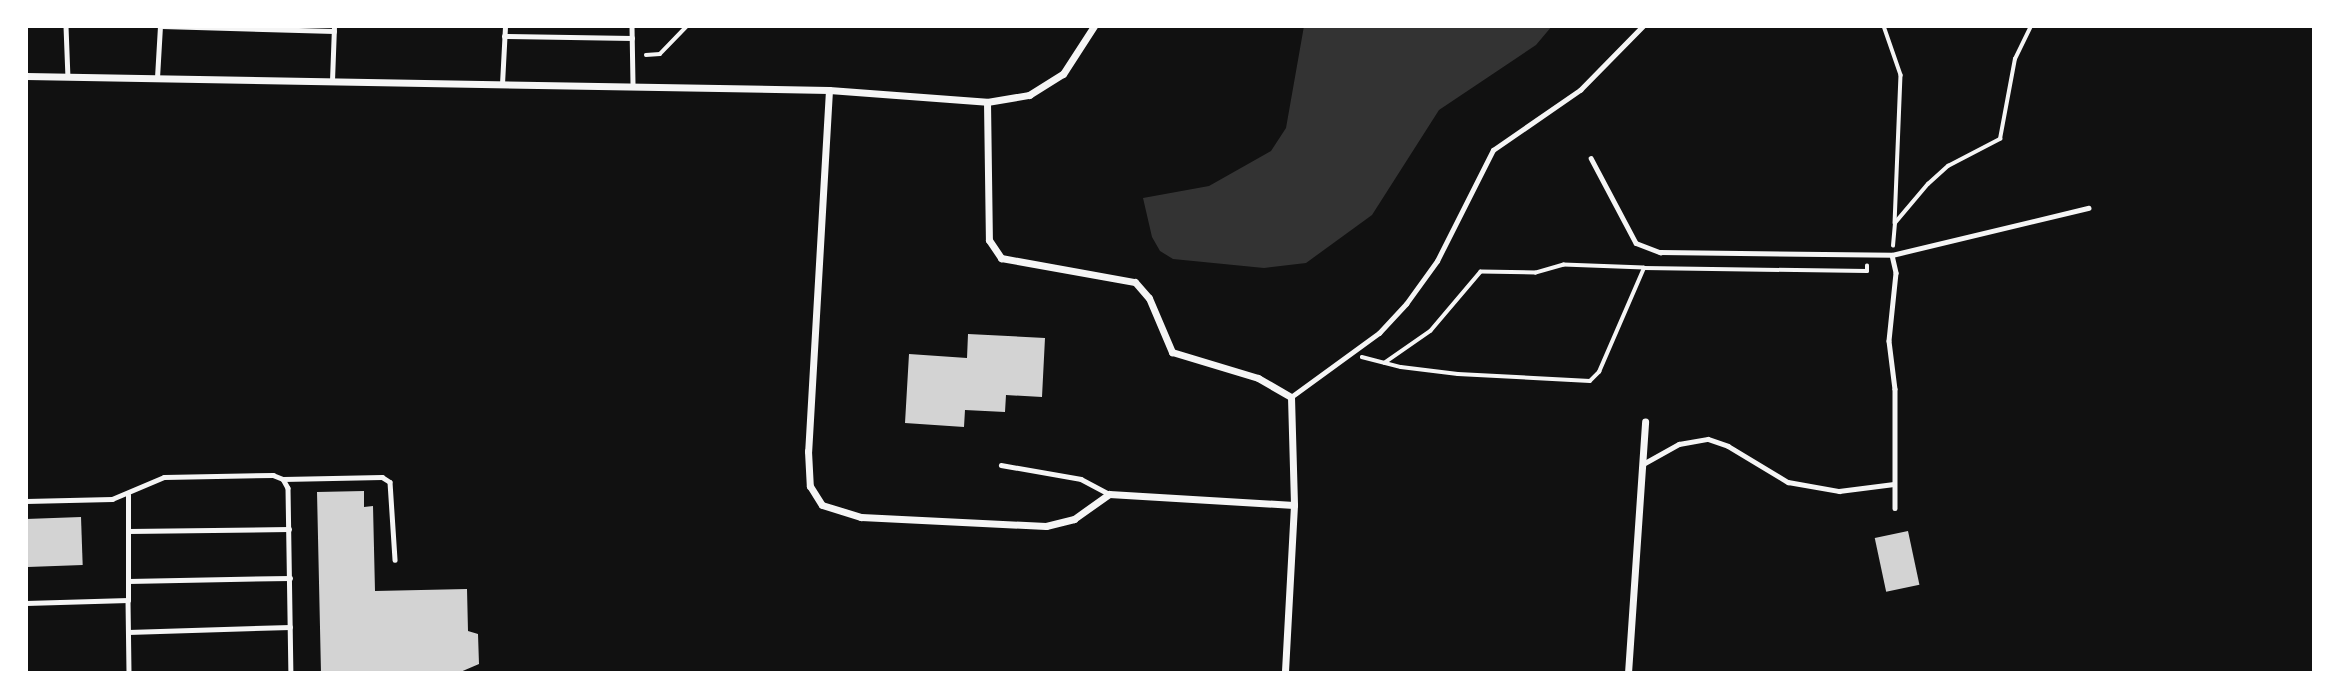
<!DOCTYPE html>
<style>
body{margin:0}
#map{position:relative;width:2340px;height:699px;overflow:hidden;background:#111;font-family:Roboto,sans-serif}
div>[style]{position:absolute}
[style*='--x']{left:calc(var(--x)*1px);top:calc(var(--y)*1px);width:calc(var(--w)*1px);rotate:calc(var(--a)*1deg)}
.water>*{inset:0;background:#333}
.building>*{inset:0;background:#d3d3d3;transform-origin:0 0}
.path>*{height:3.5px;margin:-1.75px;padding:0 1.75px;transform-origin:1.75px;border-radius:1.75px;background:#f5f5f5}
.service>*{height:4.5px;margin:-2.25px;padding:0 2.25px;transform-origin:2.25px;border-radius:2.25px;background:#f5f5f5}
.minor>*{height:7px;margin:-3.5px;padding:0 3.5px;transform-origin:3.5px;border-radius:3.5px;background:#f5f5f5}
span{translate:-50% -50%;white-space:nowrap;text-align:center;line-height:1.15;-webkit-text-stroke:5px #fff;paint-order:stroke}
.frame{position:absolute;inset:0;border:28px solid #fff;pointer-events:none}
</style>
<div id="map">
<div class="water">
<i style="clip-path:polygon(1304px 26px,1552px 26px,1536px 45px,1439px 110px,1372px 215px,1306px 263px,1264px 268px,1173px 259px,1160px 251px,1152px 237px,1143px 198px,1209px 186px,1271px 151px,1286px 128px)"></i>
</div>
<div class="building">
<i style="clip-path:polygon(968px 334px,1045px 338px,1042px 397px,1006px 395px,1005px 412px,965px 410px,964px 427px,905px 423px,909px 354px,967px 358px)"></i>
<i style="clip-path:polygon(364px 491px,364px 507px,373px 506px,375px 591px,467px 589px,468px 631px,478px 634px,479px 664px,458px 673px,321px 673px,317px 492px)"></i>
<i style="left:81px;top:517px;width:48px;height:55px;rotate:88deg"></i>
<i style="left:1908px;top:531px;width:55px;height:34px;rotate:78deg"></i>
</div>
<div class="path">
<i style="--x:1884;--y:26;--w:52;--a:70.9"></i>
<i style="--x:1901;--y:75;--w:148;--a:92.3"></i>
<i style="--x:646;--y:55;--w:14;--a:-4"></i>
<i style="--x:660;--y:54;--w:39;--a:-46"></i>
<i style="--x:1893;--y:246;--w:23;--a:-85"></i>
<i style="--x:1895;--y:223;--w:51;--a:-49.8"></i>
<i style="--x:1928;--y:184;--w:27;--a:-42"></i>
<i style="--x:1948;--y:166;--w:59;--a:-27.4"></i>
<i style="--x:2000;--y:139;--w:81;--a:-79.4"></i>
<i style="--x:2015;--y:59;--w:37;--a:-64"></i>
<i style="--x:1644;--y:268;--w:223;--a:0.8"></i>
<i style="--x:1867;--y:271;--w:5;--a:-90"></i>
<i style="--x:1362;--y:357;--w:40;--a:14.4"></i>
<i style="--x:1401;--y:367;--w:57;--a:7"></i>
<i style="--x:1458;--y:374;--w:132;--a:3"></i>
<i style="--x:1590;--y:381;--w:13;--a:-45"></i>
<i style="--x:1599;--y:372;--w:113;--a:-66.6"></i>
<i style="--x:1644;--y:268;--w:80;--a:-177.9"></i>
<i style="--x:1564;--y:265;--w:29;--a:164"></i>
<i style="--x:1536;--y:273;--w:55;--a:-179"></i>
<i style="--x:1481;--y:272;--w:77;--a:130.3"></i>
<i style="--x:1431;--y:331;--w:56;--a:145.2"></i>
</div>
<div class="service">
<i style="--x:66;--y:26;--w:51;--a:87.8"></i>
<i style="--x:162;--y:26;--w:172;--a:1.7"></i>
<i style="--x:632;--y:26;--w:60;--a:89"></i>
<i style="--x:504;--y:36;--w:128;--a:0.9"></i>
<i style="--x:157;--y:78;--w:52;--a:-86.7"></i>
<i style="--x:332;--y:81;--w:55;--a:-87.9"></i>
<i style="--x:502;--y:84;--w:58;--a:-87"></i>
<i style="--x:1591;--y:158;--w:96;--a:62.1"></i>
<i style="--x:1636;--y:243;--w:26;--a:21"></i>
<i style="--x:1660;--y:252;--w:232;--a:0.7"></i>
<i style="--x:1892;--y:255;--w:202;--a:-13.5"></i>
<i style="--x:1892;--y:255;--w:18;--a:77"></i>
<i style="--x:1896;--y:273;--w:68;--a:95.9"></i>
<i style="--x:1889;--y:341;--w:48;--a:82.9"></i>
<i style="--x:1895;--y:389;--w:119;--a:90"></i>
<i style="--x:1291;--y:397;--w:109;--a:-36"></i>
<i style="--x:1379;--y:333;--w:40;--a:-47"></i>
<i style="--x:1406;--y:304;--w:53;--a:-54.2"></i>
<i style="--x:1437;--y:261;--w:124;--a:-63.2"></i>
<i style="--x:1493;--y:150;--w:106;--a:-34.6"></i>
<i style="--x:1580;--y:90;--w:90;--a:-45.5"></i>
<i style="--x:1643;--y:464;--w:41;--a:-29.1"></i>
<i style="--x:1679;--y:444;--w:29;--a:-10"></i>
<i style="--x:1708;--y:439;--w:21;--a:19"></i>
<i style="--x:1728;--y:446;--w:70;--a:31"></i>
<i style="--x:1788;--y:482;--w:52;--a:10"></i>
<i style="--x:1839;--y:491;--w:55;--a:-7.3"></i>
<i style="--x:1001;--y:465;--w:81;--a:9.9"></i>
<i style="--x:1081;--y:479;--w:32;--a:28"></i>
<i style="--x:283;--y:479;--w:99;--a:-1.2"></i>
<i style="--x:382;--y:477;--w:9;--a:32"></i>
<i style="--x:390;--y:482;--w:78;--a:86.3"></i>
<i style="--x:26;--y:501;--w:86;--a:-1.3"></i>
<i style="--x:112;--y:499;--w:56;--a:-22.9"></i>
<i style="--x:164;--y:477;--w:109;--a:-1.1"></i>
<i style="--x:273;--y:475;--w:11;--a:22"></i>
<i style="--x:283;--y:479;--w:10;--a:61"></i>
<i style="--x:288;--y:488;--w:185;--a:89.1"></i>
<i style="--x:128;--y:531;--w:161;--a:-0.7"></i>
<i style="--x:128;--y:581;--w:162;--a:-1.1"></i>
<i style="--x:128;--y:600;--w:73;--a:89.2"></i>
<i style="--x:26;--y:603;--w:102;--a:-1.7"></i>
<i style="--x:128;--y:600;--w:105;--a:-90"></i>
<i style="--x:128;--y:632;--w:162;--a:-1.8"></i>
</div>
<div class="minor">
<i style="--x:26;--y:76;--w:803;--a:1"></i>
<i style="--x:829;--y:90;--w:158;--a:4.3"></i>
<i style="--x:987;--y:102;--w:43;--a:-9.5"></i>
<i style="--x:1029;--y:95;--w:40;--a:-32"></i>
<i style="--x:1063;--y:74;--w:57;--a:-57.1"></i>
<i style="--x:829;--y:90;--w:362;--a:93.3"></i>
<i style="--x:808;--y:451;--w:35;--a:87"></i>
<i style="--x:810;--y:486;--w:22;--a:58"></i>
<i style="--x:822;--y:505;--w:41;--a:17.1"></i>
<i style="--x:861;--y:517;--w:185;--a:2.8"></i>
<i style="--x:1046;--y:526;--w:29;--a:-14"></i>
<i style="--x:1074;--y:519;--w:43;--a:-35.5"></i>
<i style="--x:1109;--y:494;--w:185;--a:3.4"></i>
<i style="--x:987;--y:102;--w:138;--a:89.2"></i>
<i style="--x:989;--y:240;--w:22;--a:56"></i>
<i style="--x:1001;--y:258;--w:136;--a:10.2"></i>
<i style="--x:1135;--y:282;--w:21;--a:49"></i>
<i style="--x:1149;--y:298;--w:59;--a:66.9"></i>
<i style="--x:1172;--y:352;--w:90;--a:16.8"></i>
<i style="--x:1258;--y:378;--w:38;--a:30"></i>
<i style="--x:1291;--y:397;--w:108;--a:88.4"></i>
<i style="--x:1294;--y:505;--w:168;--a:93.1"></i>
<i style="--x:1628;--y:673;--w:252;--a:-86.1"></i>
</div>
<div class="frame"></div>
</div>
